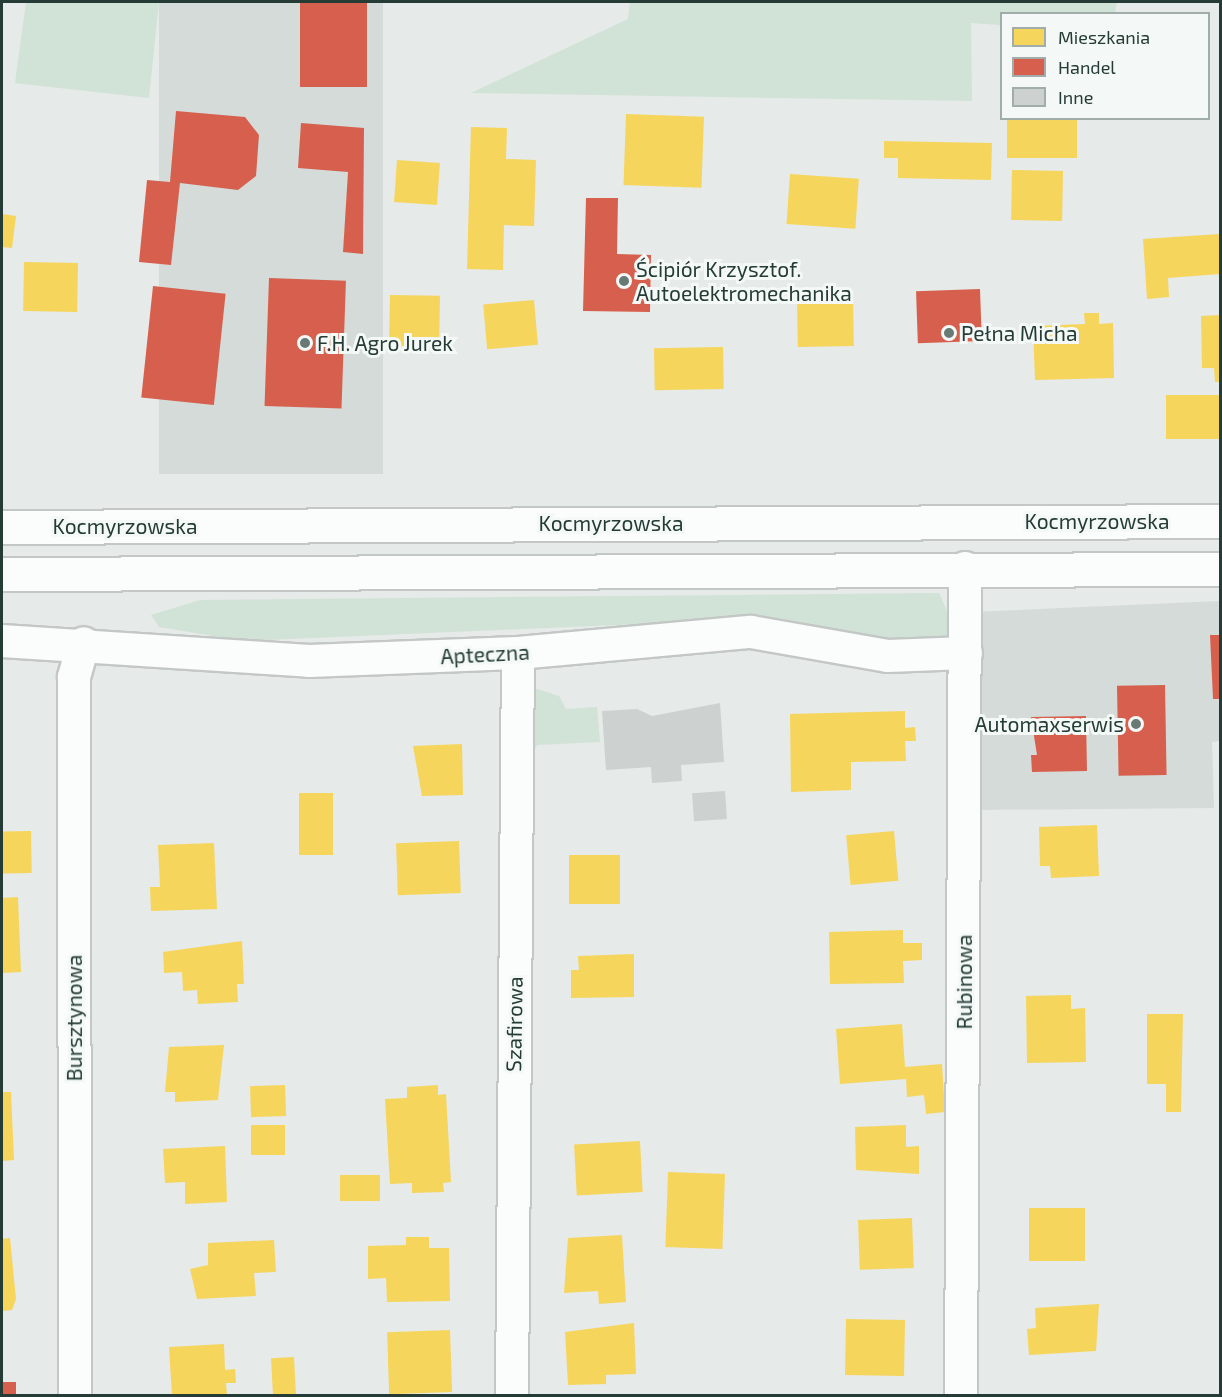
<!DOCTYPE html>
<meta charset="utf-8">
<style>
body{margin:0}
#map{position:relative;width:1222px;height:1397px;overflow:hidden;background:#e6eae8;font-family:"Exo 2",sans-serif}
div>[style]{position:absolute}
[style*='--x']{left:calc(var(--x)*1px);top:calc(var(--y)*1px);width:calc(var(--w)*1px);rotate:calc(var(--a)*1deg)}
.built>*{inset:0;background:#d4dbd8;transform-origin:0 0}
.green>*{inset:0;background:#d1e2d6}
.homes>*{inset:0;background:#f6d55c;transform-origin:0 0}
.shops>*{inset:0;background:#d6604d;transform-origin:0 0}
.building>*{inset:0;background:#cdd2d0;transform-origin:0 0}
.roads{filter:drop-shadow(2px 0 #c3c7c5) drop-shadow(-2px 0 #c3c7c5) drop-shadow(0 2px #c3c7c5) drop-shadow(0 -2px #c3c7c5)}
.minor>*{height:32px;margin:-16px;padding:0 16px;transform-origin:16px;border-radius:16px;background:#fbfcfc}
.secondary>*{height:33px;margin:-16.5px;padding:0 16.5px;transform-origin:16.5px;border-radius:16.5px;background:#fbfcfc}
.dots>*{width:16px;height:16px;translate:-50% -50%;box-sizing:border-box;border:3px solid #f4f9f7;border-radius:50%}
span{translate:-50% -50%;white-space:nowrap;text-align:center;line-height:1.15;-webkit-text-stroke:6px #f4f9f7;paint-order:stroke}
.poi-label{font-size:21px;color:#253c36}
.left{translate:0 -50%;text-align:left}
.right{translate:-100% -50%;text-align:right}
.street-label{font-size:21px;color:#253c36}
.frame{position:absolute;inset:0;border:3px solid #253c36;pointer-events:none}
.legend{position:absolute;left:1000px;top:12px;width:210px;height:108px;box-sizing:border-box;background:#f4f9f7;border:2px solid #a1adaa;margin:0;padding:8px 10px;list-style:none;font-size:18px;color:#253c36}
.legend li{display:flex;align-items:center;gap:12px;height:30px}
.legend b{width:30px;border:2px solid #a1adaa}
</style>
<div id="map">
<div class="built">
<i style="left:159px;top:2px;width:224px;height:472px"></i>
<i style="clip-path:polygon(1220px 601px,1220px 741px,1212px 742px,1214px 808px,972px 810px,974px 612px)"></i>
</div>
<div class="green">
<i style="clip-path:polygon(26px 2px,159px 2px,149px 98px,15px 83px)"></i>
<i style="clip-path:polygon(630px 2px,1117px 2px,1115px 13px,1002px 14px,1001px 25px,971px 23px,972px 101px,471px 93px,628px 19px)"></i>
<i style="clip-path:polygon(939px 593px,951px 620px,950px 636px,887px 640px,778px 618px,244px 641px,159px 627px,151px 615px,200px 600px)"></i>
<i style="clip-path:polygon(537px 689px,559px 696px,566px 709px,597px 707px,600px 742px,538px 745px,533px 750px,532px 694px)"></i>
</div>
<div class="homes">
<i style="left:626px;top:114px;width:78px;height:71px;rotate:2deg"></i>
<i style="left:1007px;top:118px;width:70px;height:40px"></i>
<i style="clip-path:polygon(471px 127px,507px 128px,506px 159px,536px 160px,534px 226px,504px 225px,503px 270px,467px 269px)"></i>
<i style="clip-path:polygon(884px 141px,992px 143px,991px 180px,898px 178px,898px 158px,884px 158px)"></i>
<i style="left:397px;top:160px;width:43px;height:42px;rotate:4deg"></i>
<i style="left:1012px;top:170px;width:51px;height:50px;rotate:1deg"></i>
<i style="left:790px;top:174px;width:69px;height:50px;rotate:4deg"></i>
<i style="clip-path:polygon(2px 214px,16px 216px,12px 248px,2px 247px)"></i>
<i style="clip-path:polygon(1220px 234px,1220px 274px,1168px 278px,1169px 297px,1147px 299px,1143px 239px)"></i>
<i style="left:24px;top:262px;width:54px;height:49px;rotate:1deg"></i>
<i style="left:390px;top:295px;width:50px;height:53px;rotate:1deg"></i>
<i style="left:853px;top:299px;width:47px;height:56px;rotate:89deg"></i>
<i style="left:534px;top:300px;width:45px;height:51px;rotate:85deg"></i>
<i style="clip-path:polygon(1084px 313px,1099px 313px,1099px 324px,1113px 323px,1114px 378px,1035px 380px,1033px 326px,1085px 324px)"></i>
<i style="clip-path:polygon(1220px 315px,1220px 382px,1215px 382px,1214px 368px,1202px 368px,1201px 316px)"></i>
<i style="left:723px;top:347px;width:42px;height:69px;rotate:89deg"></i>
<i style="left:1166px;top:395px;width:54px;height:44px"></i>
<i style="clip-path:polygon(905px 711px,905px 728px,915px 727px,916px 741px,905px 741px,906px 761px,851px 762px,851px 790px,791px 792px,790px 714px)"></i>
<i style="clip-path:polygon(462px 744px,463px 795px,422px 796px,413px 746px)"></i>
<i style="left:299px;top:793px;width:34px;height:62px"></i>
<i style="clip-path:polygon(1097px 825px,1099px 876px,1051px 878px,1050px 866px,1040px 866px,1039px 827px)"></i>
<i style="left:31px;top:831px;width:42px;height:29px;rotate:89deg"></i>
<i style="left:894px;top:831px;width:50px;height:48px;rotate:85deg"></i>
<i style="left:459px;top:841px;width:52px;height:63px;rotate:88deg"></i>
<i style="clip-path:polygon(214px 843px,217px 909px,151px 911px,150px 887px,160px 887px,158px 845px)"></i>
<i style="left:569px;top:855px;width:51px;height:49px"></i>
<i style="clip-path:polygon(18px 897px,21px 972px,2px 973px,2px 898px)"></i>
<i style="clip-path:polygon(903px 930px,903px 943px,922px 943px,922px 960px,903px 961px,904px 983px,830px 984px,829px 932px)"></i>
<i style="clip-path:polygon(242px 941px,244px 984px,237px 984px,238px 1002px,198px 1004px,197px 990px,183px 991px,182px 972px,164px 973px,163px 952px)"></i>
<i style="clip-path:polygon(634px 954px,634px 997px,571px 998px,571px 970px,579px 970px,578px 956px)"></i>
<i style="clip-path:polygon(1071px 995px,1071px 1009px,1085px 1008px,1086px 1062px,1027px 1063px,1026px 996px)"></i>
<i style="clip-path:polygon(1147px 1014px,1183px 1014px,1181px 1112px,1166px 1112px,1166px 1084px,1147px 1084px)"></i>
<i style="clip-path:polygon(902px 1024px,905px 1067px,942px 1064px,945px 1112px,926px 1114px,924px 1095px,907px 1097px,906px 1079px,840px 1084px,836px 1029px)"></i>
<i style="clip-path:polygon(224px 1045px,218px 1100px,175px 1102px,175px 1092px,165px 1092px,169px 1047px)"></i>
<i style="left:285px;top:1085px;width:31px;height:35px;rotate:88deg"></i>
<i style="clip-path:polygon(438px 1085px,438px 1095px,446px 1094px,451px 1182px,443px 1183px,444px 1192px,412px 1193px,412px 1183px,390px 1184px,385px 1099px,407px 1098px,407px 1087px)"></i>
<i style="clip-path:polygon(2px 1092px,11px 1092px,14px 1160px,2px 1161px)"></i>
<i style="left:285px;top:1125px;width:30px;height:34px;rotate:90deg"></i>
<i style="clip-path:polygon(906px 1125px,906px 1147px,919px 1146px,919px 1174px,856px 1170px,855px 1127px)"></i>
<i style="left:640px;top:1141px;width:51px;height:66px;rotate:87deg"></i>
<i style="clip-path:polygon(225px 1146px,227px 1202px,185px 1204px,185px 1182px,165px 1183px,163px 1149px)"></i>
<i style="left:725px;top:1174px;width:75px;height:57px;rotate:92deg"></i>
<i style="left:340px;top:1175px;width:40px;height:26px"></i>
<i style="left:1029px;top:1208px;width:56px;height:53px"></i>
<i style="left:912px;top:1218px;width:50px;height:54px;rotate:88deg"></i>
<i style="clip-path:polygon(622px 1235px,626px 1302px,599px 1304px,598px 1291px,564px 1293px,568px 1238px)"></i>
<i style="clip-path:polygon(406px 1237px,429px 1237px,429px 1248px,449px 1248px,450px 1301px,387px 1302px,386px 1278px,368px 1279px,368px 1246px,406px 1245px)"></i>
<i style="clip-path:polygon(10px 1238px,16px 1299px,12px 1310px,2px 1311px,2px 1239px)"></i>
<i style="clip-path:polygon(274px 1240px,276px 1272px,254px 1273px,256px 1296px,197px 1299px,190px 1269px,208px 1265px,208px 1243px)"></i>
<i style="clip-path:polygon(1099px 1304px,1096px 1351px,1029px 1355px,1027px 1329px,1036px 1328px,1035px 1308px)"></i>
<i style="left:846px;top:1319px;width:59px;height:56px;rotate:1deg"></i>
<i style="clip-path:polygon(634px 1323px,636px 1374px,606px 1375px,606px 1384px,568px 1385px,565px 1332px)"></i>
<i style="left:450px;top:1330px;width:62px;height:63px;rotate:88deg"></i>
<i style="clip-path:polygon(224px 1344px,225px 1370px,235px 1369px,236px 1383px,226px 1383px,227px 1396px,172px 1396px,169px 1347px)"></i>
<i style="left:294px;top:1357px;width:39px;height:23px;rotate:87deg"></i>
</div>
<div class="shops">
<i style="left:300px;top:2px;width:67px;height:85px"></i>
<i style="clip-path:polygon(176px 111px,245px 117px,259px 135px,256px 176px,238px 190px,180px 183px,171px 265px,139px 262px,147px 180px,170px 182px)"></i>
<i style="clip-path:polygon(301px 123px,364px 128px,363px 254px,343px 252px,348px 172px,298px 168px)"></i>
<i style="clip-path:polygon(586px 198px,618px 198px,617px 254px,651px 255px,650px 312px,583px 311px)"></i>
<i style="left:269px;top:278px;width:77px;height:128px;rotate:2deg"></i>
<i style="left:153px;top:286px;width:73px;height:112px;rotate:6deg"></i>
<i style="left:980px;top:289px;width:52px;height:64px;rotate:88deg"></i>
<i style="clip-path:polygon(1210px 635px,1220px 635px,1220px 699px,1213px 699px)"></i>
<i style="left:1165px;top:685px;width:90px;height:48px;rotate:89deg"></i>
<i style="clip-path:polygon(1086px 716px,1087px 771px,1032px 772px,1031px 755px,1037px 755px,1031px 717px)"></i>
<i style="left:2px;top:1382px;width:14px;height:14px"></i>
</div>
<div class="building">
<i style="clip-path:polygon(720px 703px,724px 762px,681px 765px,682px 781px,652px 783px,651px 767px,606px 770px,602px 711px,637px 709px,652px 716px)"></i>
<i style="left:725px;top:791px;width:28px;height:33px;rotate:86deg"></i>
</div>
<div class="roads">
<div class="minor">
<i style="--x:2;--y:641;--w:308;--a:3.7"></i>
<i style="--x:309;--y:661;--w:209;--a:-2.2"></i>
<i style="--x:518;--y:653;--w:234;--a:-5.2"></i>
<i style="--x:751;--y:632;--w:139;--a:9.9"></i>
<i style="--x:888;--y:656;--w:78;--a:-2.2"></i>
<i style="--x:75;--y:1396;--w:719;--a:-90.08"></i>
<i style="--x:74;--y:677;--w:35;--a:-74"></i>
<i style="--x:512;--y:1396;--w:743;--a:-89.54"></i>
<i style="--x:961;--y:1396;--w:828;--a:-89.72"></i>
</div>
<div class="secondary">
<i style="--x:2;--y:527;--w:1218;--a:-0.28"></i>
<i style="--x:2;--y:574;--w:1218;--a:-0.24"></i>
</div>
</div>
<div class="dots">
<i style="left:624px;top:281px;background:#697974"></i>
<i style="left:949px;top:333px;background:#697974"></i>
<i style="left:305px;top:343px;background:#697974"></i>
<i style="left:1136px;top:724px;background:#697974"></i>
</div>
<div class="poi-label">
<span class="left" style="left:636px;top:281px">Ścipiór Krzysztof.<br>Autoelektromechanika</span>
<span class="left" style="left:961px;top:333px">Pełna Micha</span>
<span class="left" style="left:317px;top:343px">F.H. Agro Jurek</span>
<span class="right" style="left:1124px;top:724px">Automaxserwis</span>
</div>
<div class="street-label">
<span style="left:1097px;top:521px">Kocmyrzowska</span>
<span style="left:611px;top:523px">Kocmyrzowska</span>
<span style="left:125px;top:526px">Kocmyrzowska</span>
<span style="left:485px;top:654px;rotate:-3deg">Apteczna</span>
<span style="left:964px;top:982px;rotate:-90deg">Rubinowa</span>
<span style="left:74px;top:1018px;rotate:-90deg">Bursztynowa</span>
<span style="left:514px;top:1024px;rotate:-89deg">Szafirowa</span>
</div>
<div class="frame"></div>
<ul class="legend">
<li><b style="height:16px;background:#f6d55c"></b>Mieszkania</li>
<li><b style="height:16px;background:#d6604d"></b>Handel</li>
<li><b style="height:16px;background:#cdd2d0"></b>Inne</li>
</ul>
</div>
